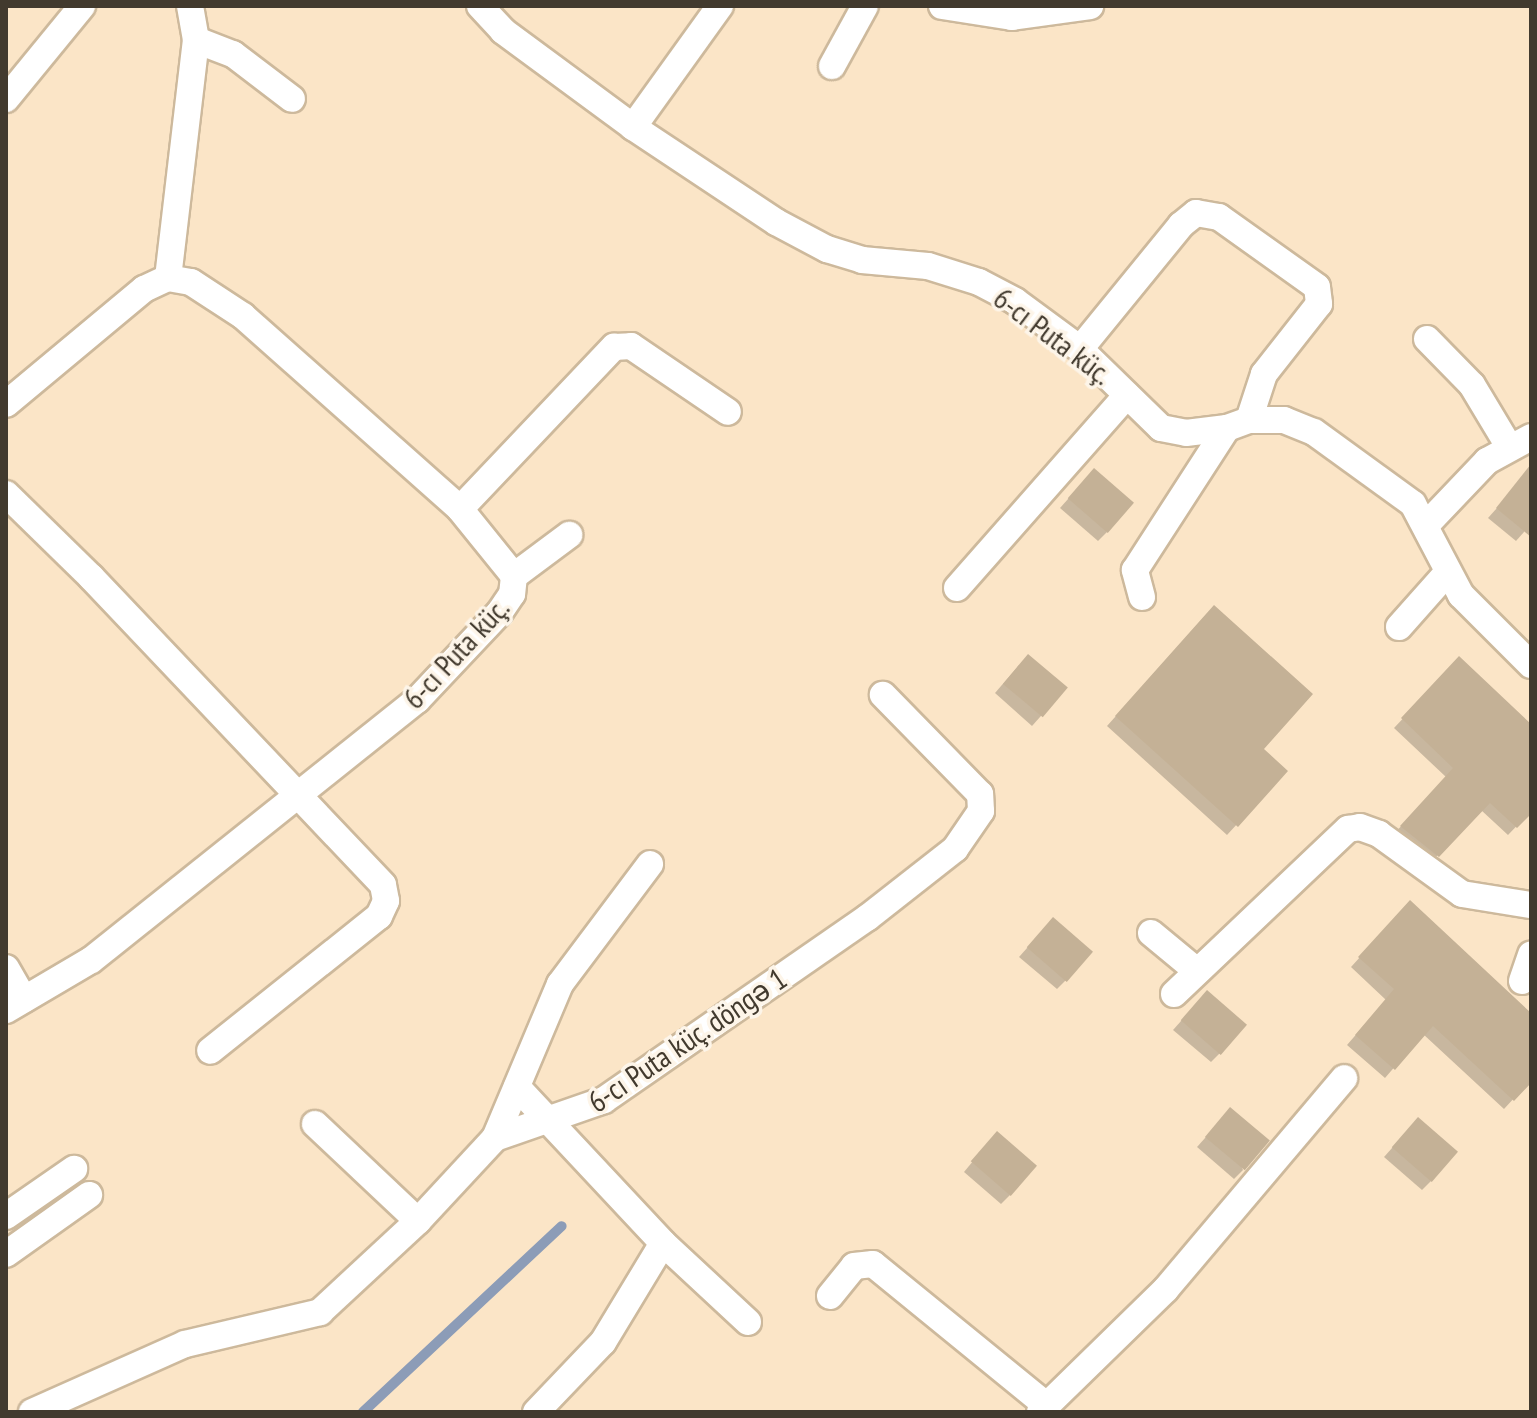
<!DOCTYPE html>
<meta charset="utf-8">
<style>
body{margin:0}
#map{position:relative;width:1537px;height:1418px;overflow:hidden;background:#fbe5c7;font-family:"PT Sans Narrow",sans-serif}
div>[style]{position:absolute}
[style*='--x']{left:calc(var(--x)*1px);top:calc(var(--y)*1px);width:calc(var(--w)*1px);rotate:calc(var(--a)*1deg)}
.shadow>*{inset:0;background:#0003}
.stream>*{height:10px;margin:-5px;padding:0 5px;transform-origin:5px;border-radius:5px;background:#8c9cb7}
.building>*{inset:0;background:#c4b196;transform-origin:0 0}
.roads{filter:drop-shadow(2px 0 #cdb99c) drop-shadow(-2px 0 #cdb99c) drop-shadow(0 2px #cdb99c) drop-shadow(0 -2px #cdb99c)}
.minor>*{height:26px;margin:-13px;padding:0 13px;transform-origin:13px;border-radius:13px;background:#fff}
span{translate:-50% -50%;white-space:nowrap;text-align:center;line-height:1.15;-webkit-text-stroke:7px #fdf5e9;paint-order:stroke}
.street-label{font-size:30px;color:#423a2e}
.frame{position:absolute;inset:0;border:8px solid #423a2e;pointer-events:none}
</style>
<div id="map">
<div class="shadow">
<i style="clip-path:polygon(1531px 470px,1531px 524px,1516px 541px,1488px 518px)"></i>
<i style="clip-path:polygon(1085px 480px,1107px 532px,1098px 541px,1060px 508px)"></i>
<i style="clip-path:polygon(1205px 616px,1261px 749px,1286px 771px,1227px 835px,1107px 726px)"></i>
<i style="clip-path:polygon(1459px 659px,1531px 727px,1531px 811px,1508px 835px,1481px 810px,1429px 864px,1393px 835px,1446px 777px,1394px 728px)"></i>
<i style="clip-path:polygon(1019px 665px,1065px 689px,1032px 726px,995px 693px)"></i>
<i style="clip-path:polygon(1401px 912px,1531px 1016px,1531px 1080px,1504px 1109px,1423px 1034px,1385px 1078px,1347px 1045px,1386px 1000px,1351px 967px)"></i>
<i style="clip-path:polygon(1044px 929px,1066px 980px,1057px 989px,1019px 957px)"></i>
<i style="clip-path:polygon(1198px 1002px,1220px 1053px,1211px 1062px,1173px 1030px)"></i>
<i style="clip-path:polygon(1222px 1119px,1243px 1170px,1234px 1179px,1197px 1147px)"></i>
<i style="clip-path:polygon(1409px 1129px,1431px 1181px,1422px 1190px,1384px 1157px)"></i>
<i style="clip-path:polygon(988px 1143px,1010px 1195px,1001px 1204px,964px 1172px)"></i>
</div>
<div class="stream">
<i style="--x:363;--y:1412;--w:272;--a:-43.1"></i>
</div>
<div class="building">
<i style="clip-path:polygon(1531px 464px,1531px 537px,1496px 508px)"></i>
<i style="left:1094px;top:468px;width:53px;height:40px;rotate:41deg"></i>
<i style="clip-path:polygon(1214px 605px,1313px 694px,1264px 749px,1288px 771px,1238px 827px,1115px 716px)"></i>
<i style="left:1028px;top:654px;width:52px;height:39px;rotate:40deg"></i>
<i style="clip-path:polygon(1459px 656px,1531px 724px,1531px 814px,1517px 828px,1490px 803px,1439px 857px,1400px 826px,1453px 768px,1401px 718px)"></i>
<i style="clip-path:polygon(1410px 900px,1531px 1013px,1531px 1083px,1514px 1101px,1433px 1026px,1395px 1070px,1355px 1035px,1394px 989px,1358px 957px)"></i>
<i style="left:1053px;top:917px;width:53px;height:40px;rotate:41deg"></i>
<i style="left:1207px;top:990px;width:53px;height:40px;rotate:41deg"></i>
<i style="left:1230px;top:1107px;width:52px;height:39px;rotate:40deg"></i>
<i style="left:1418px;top:1117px;width:53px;height:40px;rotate:41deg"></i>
<i style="left:997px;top:1131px;width:53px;height:40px;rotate:41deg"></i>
</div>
<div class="roads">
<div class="minor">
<i style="--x:480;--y:6;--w:34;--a:47"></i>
<i style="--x:503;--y:31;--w:162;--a:36.4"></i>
<i style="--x:633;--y:127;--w:172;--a:33.6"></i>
<i style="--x:776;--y:222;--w:58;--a:27.9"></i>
<i style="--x:827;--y:249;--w:37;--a:17"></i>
<i style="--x:862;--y:260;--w:66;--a:5.2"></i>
<i style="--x:928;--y:266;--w:53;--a:17.4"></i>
<i style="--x:979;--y:282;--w:41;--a:27.8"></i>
<i style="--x:1015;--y:301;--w:81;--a:36.4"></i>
<i style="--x:1080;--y:349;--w:113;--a:44.3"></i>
<i style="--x:1161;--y:428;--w:25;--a:11"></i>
<i style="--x:1186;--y:433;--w:41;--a:-7"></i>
<i style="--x:1227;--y:428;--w:23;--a:-20"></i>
<i style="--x:1249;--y:420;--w:35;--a:0"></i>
<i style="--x:1284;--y:420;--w:32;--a:22"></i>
<i style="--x:1314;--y:432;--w:122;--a:36"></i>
<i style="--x:1413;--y:504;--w:103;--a:62.2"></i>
<i style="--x:1461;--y:595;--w:99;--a:45"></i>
<i style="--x:942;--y:6;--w:71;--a:8.9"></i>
<i style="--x:1012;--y:17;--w:79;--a:-8"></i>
<i style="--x:196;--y:40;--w:40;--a:21"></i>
<i style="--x:233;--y:54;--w:74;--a:37.3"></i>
<i style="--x:832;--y:66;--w:68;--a:-61.2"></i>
<i style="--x:6;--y:99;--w:120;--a:-50.7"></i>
<i style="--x:633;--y:127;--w:149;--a:-54.3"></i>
<i style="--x:168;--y:278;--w:240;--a:-83.3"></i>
<i style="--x:196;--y:40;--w:35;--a:-100"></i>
<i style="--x:1427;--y:339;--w:64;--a:45.6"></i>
<i style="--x:1472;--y:385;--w:70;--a:59"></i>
<i style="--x:1080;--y:349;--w:160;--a:-50.8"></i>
<i style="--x:1181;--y:225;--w:19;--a:-39"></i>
<i style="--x:1196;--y:213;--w:23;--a:10"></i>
<i style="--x:1219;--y:217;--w:120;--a:35.5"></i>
<i style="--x:1317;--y:287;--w:17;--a:83"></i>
<i style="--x:1319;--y:304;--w:89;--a:128.2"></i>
<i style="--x:1264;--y:374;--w:48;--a:108.1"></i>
<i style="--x:6;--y:404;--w:180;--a:-39.8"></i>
<i style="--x:144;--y:289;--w:26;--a:-25"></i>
<i style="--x:168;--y:278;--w:23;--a:10"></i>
<i style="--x:191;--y:282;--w:62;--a:33.2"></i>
<i style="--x:243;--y:316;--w:290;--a:41.6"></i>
<i style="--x:460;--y:509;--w:86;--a:51.1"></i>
<i style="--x:514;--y:576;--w:18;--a:96"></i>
<i style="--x:512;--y:594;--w:22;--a:124"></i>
<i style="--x:500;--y:612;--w:121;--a:133.3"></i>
<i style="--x:417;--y:700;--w:417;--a:141.4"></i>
<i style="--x:91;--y:960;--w:99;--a:149.5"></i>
<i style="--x:6;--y:494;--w:119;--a:44.3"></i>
<i style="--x:91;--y:577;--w:424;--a:46.5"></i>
<i style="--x:383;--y:885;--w:16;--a:79"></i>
<i style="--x:386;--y:901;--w:17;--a:115"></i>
<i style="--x:379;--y:916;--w:216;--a:141.4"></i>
<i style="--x:460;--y:509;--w:224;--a:-46.5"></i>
<i style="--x:614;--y:347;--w:17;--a:-3"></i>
<i style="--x:631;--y:346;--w:117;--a:34.2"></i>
<i style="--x:1427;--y:524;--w:87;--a:-46.4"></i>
<i style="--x:1487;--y:461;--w:50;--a:-28.6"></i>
<i style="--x:514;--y:576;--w:69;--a:-36.7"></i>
<i style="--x:957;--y:588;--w:257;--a:-48.6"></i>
<i style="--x:1142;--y:597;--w:28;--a:-105"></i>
<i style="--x:1135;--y:570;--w:169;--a:-57.1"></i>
<i style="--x:1399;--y:627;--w:71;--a:-48.4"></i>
<i style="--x:1151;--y:933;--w:60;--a:39.6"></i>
<i style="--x:6;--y:968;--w:36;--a:60"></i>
<i style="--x:1522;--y:981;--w:28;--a:-71"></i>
<i style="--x:1174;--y:994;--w:240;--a:-43.5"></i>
<i style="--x:1348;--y:829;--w:12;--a:-9"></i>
<i style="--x:1360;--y:827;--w:20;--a:20"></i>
<i style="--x:1379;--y:834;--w:102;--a:35.9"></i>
<i style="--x:1462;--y:894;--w:70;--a:9.1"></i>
<i style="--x:517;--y:1087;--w:214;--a:46.9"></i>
<i style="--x:663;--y:1243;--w:116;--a:121.2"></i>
<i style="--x:603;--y:1342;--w:97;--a:133.7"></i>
<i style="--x:315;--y:1124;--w:141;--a:43.3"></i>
<i style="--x:495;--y:1138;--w:167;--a:-67.1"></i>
<i style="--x:560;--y:984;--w:150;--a:-53.1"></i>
<i style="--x:6;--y:1216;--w:83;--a:-34.7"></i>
<i style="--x:663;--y:1243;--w:116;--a:42.9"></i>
<i style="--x:6;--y:1254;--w:102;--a:-35.4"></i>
<i style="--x:830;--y:1296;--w:38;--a:-51"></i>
<i style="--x:854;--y:1266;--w:19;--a:-6"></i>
<i style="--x:873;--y:1264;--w:223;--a:39.2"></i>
<i style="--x:32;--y:1412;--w:167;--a:-24"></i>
<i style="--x:185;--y:1344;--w:139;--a:-13.3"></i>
<i style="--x:320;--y:1312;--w:134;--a:-42.9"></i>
<i style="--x:418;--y:1221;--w:113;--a:-47.1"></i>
<i style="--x:495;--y:1138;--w:115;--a:-19.2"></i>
<i style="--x:604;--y:1100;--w:320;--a:-34.7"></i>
<i style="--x:867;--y:918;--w:112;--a:-38.1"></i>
<i style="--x:955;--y:849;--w:46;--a:-55.6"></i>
<i style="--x:981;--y:811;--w:17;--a:-93"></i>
<i style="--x:980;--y:794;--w:139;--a:-134.4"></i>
<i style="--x:1040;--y:1412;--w:176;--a:-44.3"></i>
<i style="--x:1166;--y:1289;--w:276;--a:-49.8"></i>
</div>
</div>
<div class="street-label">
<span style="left:1053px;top:336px;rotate:37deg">6-cı Puta küç.</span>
<span style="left:456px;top:653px;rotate:-47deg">6-cı Puta küç.</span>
<span style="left:687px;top:1040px;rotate:-34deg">6-cı Puta küç. döngə 1</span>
</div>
<div class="frame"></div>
</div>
